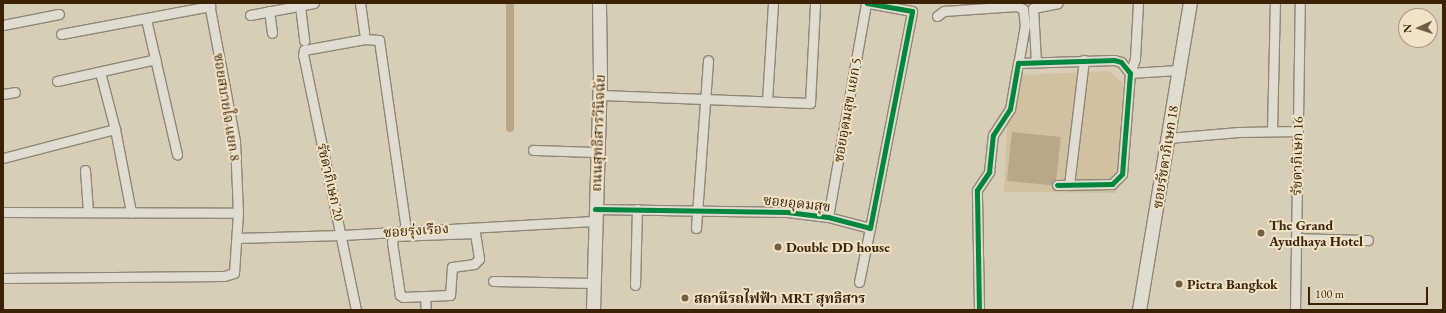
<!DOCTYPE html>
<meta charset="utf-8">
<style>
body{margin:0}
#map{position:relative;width:1446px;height:313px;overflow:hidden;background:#d8ceb8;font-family:"EB Garamond","Noto Serif Thai",serif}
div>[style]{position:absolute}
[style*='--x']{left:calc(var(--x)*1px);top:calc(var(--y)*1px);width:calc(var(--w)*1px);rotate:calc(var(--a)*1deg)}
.green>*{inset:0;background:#d0c1a1}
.water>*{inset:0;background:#b9a887;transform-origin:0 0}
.canal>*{height:8px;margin:-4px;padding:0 4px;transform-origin:4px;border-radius:4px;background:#b9a887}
.roads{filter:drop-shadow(1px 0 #8f8676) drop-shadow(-1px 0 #8f8676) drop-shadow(0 1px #8f8676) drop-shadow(0 -1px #8f8676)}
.street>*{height:9px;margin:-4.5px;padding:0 4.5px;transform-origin:4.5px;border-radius:4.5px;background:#e0dcd1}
.secondary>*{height:13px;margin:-6.5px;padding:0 6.5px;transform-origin:6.5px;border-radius:6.5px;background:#e0dcd1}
.cycleway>*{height:5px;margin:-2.5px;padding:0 2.5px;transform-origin:2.5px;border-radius:2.5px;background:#00873e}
.dots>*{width:11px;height:11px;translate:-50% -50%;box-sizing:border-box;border:2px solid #efe3c8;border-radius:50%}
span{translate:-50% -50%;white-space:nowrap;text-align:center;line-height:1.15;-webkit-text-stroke:4px #efe3c8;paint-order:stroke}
.street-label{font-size:14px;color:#3c2205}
.poi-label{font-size:14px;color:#3c2205;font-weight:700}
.left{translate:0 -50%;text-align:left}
.frame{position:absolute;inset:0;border:4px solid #3c2205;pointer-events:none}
.north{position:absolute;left:1398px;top:8px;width:40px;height:40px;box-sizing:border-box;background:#efe3c8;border:1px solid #a7967a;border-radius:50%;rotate:267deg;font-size:11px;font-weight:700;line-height:16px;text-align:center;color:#3c2205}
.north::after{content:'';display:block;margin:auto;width:14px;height:18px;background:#735e44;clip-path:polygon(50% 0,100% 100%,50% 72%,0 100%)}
.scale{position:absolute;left:1308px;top:287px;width:120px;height:18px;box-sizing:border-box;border:2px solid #3c2205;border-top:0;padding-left:5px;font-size:12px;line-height:14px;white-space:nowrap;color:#3c2205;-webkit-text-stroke:3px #efe3c8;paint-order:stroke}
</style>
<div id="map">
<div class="green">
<i style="clip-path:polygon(1109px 71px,1123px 83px,1116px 193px,1004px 192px,1007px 123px,1019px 75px)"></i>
</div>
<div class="water">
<i style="left:1012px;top:132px;width:49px;height:49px;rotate:6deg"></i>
</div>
<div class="canal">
<i style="--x:510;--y:3;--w:125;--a:90"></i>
</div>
<div class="roads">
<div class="street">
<i style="--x:360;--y:3;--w:30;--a:82"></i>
<i style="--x:1138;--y:3;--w:56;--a:93.1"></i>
<i style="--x:1135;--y:59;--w:15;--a:110"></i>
<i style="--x:1130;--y:73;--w:48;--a:-3.6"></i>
<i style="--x:300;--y:6;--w:35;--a:83"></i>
<i style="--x:269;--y:11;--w:22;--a:82"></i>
<i style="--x:250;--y:15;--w:65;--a:-10.6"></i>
<i style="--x:937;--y:16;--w:9;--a:-36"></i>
<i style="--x:944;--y:11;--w:73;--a:-3.9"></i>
<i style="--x:1017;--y:6;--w:7;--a:27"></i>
<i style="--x:1023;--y:9;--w:16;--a:83"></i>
<i style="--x:1025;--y:25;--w:39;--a:100"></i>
<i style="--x:146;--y:19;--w:139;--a:77.1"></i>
<i style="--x:3;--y:25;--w:57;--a:-11.1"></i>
<i style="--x:61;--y:34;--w:152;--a:-10.6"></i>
<i style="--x:1036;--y:62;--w:54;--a:-93.2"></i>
<i style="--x:1033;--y:8;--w:25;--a:-11"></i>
<i style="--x:100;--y:72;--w:59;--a:75.3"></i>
<i style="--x:115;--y:129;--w:85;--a:79.1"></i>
<i style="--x:57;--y:81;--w:101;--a:-12.5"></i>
<i style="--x:3;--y:94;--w:12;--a:-9"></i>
<i style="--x:599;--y:95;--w:211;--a:2.2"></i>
<i style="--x:810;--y:103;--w:100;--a:-87.1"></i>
<i style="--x:767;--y:101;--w:98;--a:-86.5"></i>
<i style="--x:1272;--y:131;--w:128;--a:-88.7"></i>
<i style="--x:1168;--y:138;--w:71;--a:-4.8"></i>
<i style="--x:1239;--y:132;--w:59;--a:-1"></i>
<i style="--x:533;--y:150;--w:64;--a:1.8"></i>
<i style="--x:3;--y:158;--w:116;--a:-14.5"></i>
<i style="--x:85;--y:170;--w:42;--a:85.9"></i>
<i style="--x:1069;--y:185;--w:126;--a:-83.2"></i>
<i style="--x:595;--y:209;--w:192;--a:0.9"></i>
<i style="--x:787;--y:212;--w:41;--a:7"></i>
<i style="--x:828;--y:217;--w:43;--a:14.7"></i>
<i style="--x:870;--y:228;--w:221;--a:-79"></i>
<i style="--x:912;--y:11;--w:46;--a:-169.9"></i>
<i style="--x:3;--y:212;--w:235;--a:0.2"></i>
<i style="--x:828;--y:217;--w:217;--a:-79.9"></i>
<i style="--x:696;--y:228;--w:168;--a:-85.9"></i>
<i style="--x:475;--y:233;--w:26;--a:81"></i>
<i style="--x:479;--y:259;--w:7;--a:135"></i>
<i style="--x:474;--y:264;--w:22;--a:172"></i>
<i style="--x:452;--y:267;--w:28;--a:94"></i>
<i style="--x:450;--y:295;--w:47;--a:177.6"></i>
<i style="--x:403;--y:297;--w:4;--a:-146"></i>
<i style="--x:400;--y:295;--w:54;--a:-98.6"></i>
<i style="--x:392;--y:242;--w:6;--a:-72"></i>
<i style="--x:394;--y:236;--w:81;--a:-2.1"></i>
<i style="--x:237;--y:238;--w:105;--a:-1.6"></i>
<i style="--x:342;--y:235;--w:252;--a:-3.2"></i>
<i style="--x:1296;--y:238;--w:72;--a:1.6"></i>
<i style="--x:3;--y:278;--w:221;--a:-0.5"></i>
<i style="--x:224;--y:276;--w:10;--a:-17"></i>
<i style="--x:234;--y:273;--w:60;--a:-86.2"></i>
<i style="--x:238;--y:213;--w:72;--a:-92.4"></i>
<i style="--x:235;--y:141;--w:140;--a:-100.7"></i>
<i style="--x:493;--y:281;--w:100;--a:1.1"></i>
<i style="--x:859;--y:282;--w:55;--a:-78.5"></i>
<i style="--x:635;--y:285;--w:76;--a:-88.5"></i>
<i style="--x:425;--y:297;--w:13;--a:86"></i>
<i style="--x:356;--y:310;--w:260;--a:-101.7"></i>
<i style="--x:303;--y:55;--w:5;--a:-79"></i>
<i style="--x:304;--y:50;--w:62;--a:-10.2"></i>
<i style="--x:365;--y:39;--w:14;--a:4"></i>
<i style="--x:379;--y:40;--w:192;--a:81.9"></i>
<i style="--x:979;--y:310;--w:120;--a:-91"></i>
<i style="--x:977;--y:190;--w:22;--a:-56"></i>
<i style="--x:989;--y:172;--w:37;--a:-84"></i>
<i style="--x:993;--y:135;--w:31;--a:-57"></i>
<i style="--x:1010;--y:109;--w:47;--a:-80.1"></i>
<i style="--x:1018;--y:63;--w:96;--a:-1.8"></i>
<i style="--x:1114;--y:60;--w:7;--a:16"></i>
<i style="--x:1121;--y:62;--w:14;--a:51"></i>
<i style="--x:1130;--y:73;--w:101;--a:94.5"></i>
<i style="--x:1122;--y:174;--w:14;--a:135"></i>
<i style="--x:1112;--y:184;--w:55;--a:179"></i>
<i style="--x:1295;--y:310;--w:307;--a:-89.1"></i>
</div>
<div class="secondary">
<i style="--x:593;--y:310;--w:234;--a:-88.3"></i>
<i style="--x:600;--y:76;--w:73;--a:-90.8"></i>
<i style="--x:1139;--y:310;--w:311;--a:-80.6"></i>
</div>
</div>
<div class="cycleway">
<i style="--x:595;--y:209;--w:192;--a:0.9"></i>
<i style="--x:787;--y:212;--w:41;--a:7"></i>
<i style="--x:828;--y:217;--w:43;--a:14.7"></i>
<i style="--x:870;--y:228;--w:221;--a:-79"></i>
<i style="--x:912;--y:11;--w:46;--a:-169.9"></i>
<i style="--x:979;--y:310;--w:120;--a:-91"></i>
<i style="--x:977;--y:190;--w:22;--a:-56"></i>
<i style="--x:989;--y:172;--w:37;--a:-84"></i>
<i style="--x:993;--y:135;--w:31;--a:-57"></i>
<i style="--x:1010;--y:109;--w:47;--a:-80.1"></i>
<i style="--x:1018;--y:63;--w:96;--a:-1.8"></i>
<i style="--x:1114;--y:60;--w:7;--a:16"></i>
<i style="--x:1121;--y:62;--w:14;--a:51"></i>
<i style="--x:1130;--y:73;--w:101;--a:94.5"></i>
<i style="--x:1122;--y:174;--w:14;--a:135"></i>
<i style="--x:1112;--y:184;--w:55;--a:179"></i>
</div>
<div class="dots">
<i style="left:1261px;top:233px;background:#735e44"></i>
<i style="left:778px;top:247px;background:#735e44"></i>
<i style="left:1179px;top:284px;background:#735e44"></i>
<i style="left:685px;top:298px;background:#735e44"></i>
</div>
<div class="street-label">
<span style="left:227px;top:107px;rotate:81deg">ซอยสบายใจ แยก 8</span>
<span style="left:847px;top:110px;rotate:-80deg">ซอยอุดมสุข แยก 5</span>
<span style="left:598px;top:133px;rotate:-88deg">ถนนสุทธิสารวินิจฉัย</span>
<span style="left:1297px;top:156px;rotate:-89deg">รัชดาภิเษก 16</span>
<span style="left:1165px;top:157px;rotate:-81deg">ซอยรัชดาภิเษก 18</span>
<span style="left:331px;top:182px;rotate:77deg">รัชดาภิเษก 20</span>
<span style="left:797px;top:203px;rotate:6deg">ซอยอุดมสุข</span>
<span style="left:416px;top:230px;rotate:-4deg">ซอยรุ่งเรือง</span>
</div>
<div class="poi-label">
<span class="left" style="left:1269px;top:233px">The Grand<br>Ayudhaya Hotel</span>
<span class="left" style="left:786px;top:247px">Double DD house</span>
<span class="left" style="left:1187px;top:284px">Pietra Bangkok</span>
<span class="left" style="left:694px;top:298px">สถานีรถไฟฟ้า MRT สุทธิสาร</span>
</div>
<div class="frame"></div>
<div class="north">N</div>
<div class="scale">100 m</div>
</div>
